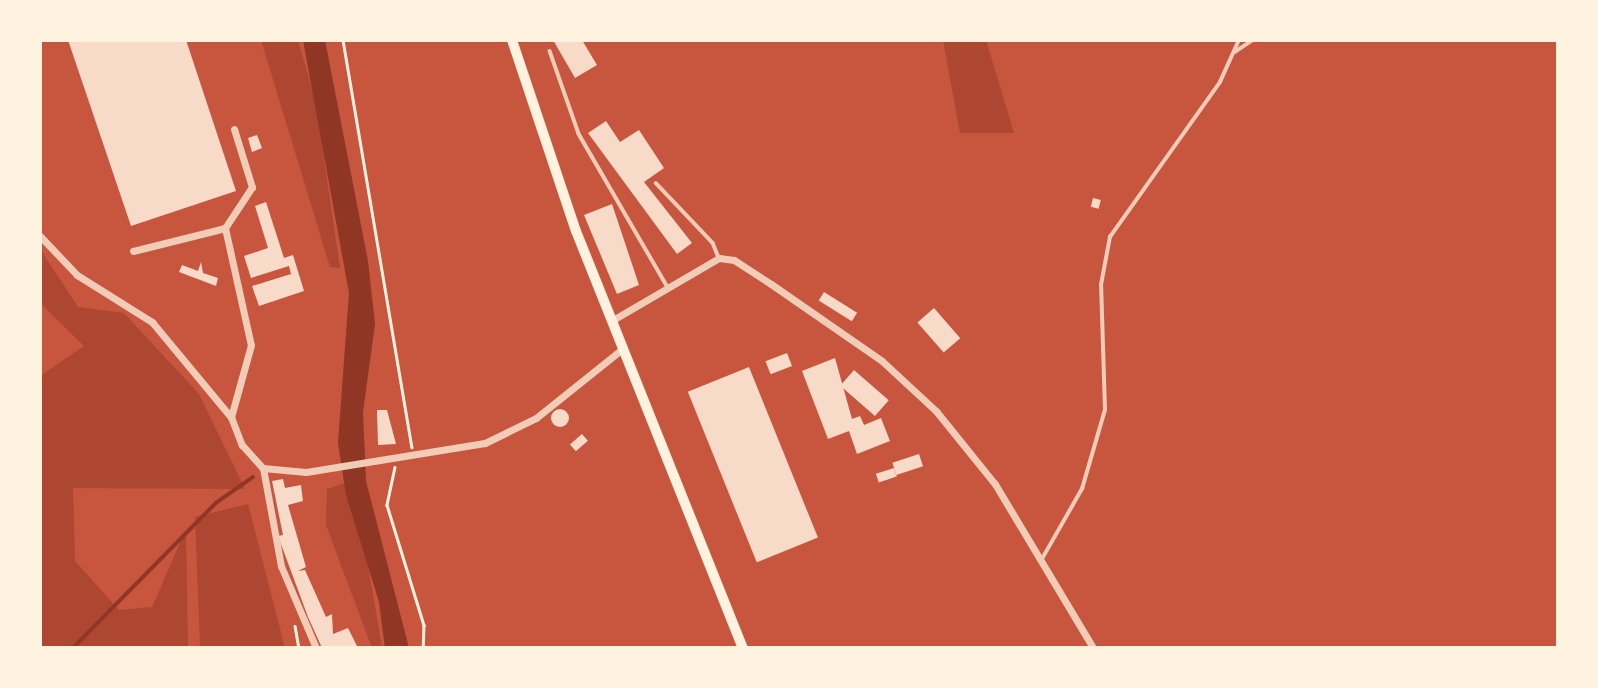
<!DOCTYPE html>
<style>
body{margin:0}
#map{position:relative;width:1598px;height:688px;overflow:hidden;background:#c8553d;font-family:"Exo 2",sans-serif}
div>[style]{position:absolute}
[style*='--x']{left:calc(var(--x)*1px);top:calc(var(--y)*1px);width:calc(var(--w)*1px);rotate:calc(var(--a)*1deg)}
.green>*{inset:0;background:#ae4732}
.water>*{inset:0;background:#8f3625}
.stream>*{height:3.5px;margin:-1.75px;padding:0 1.75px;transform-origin:1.75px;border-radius:1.75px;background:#8f3625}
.building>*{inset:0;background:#f7dbc8;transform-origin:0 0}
.round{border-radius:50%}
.path>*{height:2.5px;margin:-1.25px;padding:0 1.25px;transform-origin:1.25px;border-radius:1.25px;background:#fff3e0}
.service>*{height:3.5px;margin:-1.75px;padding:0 1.75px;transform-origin:1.75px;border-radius:1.75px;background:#f1ccb7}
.minor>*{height:7px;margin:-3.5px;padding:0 3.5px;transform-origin:3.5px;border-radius:3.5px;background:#f1ccb7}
.primary>*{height:10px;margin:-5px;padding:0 5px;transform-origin:5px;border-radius:5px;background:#fff3e0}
span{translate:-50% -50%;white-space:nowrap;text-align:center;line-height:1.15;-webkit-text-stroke:7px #fff3e0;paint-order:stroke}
.frame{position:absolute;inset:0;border:42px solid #fff3e0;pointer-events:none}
</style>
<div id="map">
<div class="green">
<i style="clip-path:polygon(261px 40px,298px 40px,316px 103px,340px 268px,330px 267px)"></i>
<i style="clip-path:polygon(943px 40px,986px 40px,1014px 133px,960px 133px)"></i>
<i style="clip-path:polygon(40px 249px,78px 307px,124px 313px,199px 394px,245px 489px,73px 488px,75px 561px,119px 610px,152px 607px,186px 529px,188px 648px,40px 648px,40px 376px,84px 346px,40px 303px)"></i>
<i style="clip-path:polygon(345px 483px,368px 565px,382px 648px,372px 648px,326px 525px,327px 489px)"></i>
<i style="clip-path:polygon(248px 504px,285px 648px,200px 648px,195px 517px)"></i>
</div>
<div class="water">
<i style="clip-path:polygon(303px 40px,325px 40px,368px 261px,375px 324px,363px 412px,366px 481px,409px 648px,385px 648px,379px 602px,346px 495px,338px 443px,349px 293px)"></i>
</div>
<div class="stream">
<i style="--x:40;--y:69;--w:19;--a:90"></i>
<i style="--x:73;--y:648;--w:204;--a:-45.4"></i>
<i style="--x:216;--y:503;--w:45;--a:-35.1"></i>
</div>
<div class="building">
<i style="clip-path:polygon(68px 40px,186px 40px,236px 191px,131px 226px)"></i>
<i style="clip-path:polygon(553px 40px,582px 40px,597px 65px,575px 78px)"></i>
<i style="clip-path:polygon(606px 121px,620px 142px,639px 130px,664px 168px,644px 182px,692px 243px,677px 254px,588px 133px)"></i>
<i style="clip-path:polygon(257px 135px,262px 148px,252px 152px,248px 138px)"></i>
<i style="left:1093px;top:198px;width:8px;height:9px;rotate:14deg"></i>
<i style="clip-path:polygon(266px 202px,284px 258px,293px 255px,304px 291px,259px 306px,252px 286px,291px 274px,289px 266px,251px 278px,244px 256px,268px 248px,255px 206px)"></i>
<i style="clip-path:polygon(612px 204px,639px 285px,617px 294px,584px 215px)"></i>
<i style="clip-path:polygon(201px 262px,203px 273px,218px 278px,216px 286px,179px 272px,182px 265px,198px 271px)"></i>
<i style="left:824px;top:292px;width:39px;height:10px;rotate:32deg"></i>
<i style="left:934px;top:308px;width:40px;height:22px;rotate:49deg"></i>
<i style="left:787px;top:353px;width:14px;height:23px;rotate:69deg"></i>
<i style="clip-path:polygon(835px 358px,852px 419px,860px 416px,864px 425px,881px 418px,890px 441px,857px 454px,849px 431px,828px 439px,802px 371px)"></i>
<i style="left:749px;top:367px;width:184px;height:66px;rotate:68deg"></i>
<i style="left:854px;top:370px;width:46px;height:21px;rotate:41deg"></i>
<i class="round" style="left:551px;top:409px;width:18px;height:18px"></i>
<i style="clip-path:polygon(377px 410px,387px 410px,396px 444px,378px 445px)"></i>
<i style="left:582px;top:434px;width:9px;height:16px;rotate:49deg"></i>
<i style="left:919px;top:454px;width:13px;height:28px;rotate:72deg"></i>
<i style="left:894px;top:468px;width:9px;height:19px;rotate:72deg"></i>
<i style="clip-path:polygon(283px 479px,285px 488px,301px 485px,303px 501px,288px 505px,306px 567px,298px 571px,305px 570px,326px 617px,332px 614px,333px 634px,348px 628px,358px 648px,322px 648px,308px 617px,278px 536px,283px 535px,272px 481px)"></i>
</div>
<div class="path">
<i style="--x:343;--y:40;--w:413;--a:80.4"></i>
<i style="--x:395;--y:467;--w:39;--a:102"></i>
<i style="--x:387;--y:505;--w:126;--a:72.9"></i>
<i style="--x:424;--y:625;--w:23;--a:92"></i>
<i style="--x:295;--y:626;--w:22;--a:80"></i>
</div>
<div class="service">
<i style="--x:550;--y:51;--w:88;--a:70.7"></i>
<i style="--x:579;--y:134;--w:176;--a:59.9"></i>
<i style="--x:1235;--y:52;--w:22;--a:-34"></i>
<i style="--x:656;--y:183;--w:83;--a:46.5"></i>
<i style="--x:713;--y:243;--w:16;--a:68"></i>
<i style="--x:1042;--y:559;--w:81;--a:-60.3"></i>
<i style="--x:1082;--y:489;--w:82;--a:-73.8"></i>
<i style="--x:1105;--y:410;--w:125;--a:-91.8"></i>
<i style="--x:1101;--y:285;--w:49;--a:-79.4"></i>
<i style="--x:1110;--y:237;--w:190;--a:-54.6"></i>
<i style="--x:1220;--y:82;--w:46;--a:-65.7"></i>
</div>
<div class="minor">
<i style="--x:234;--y:129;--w:61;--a:72.8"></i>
<i style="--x:252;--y:187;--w:49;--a:123.4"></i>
<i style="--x:225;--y:228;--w:120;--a:77.5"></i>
<i style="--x:251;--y:345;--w:75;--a:105.5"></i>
<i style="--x:231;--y:417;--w:30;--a:69"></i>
<i style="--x:242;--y:445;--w:31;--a:48"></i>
<i style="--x:263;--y:468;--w:43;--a:5.3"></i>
<i style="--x:306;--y:472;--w:181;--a:-9.2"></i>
<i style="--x:485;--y:443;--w:57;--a:-26.1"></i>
<i style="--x:536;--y:418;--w:110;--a:-38.7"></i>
<i style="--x:40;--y:236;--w:54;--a:46.5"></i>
<i style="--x:77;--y:275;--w:89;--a:32.1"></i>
<i style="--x:152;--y:322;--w:124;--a:50.3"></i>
<i style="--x:133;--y:251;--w:95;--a:-14"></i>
<i style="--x:611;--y:321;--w:125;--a:-30.3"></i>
<i style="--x:719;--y:258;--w:15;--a:8"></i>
<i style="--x:734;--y:260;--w:44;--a:33"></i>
<i style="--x:771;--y:284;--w:135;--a:34.7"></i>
<i style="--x:882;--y:361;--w:74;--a:42.8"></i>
<i style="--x:936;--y:411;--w:94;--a:51.1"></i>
<i style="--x:995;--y:484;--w:191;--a:59.1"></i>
<i style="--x:263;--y:468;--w:100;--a:79.6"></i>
<i style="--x:281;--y:566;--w:89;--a:66.9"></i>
</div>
<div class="primary">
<i style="--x:512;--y:40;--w:201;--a:71.5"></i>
<i style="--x:576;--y:231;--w:449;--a:68.2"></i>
</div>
<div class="frame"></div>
</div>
